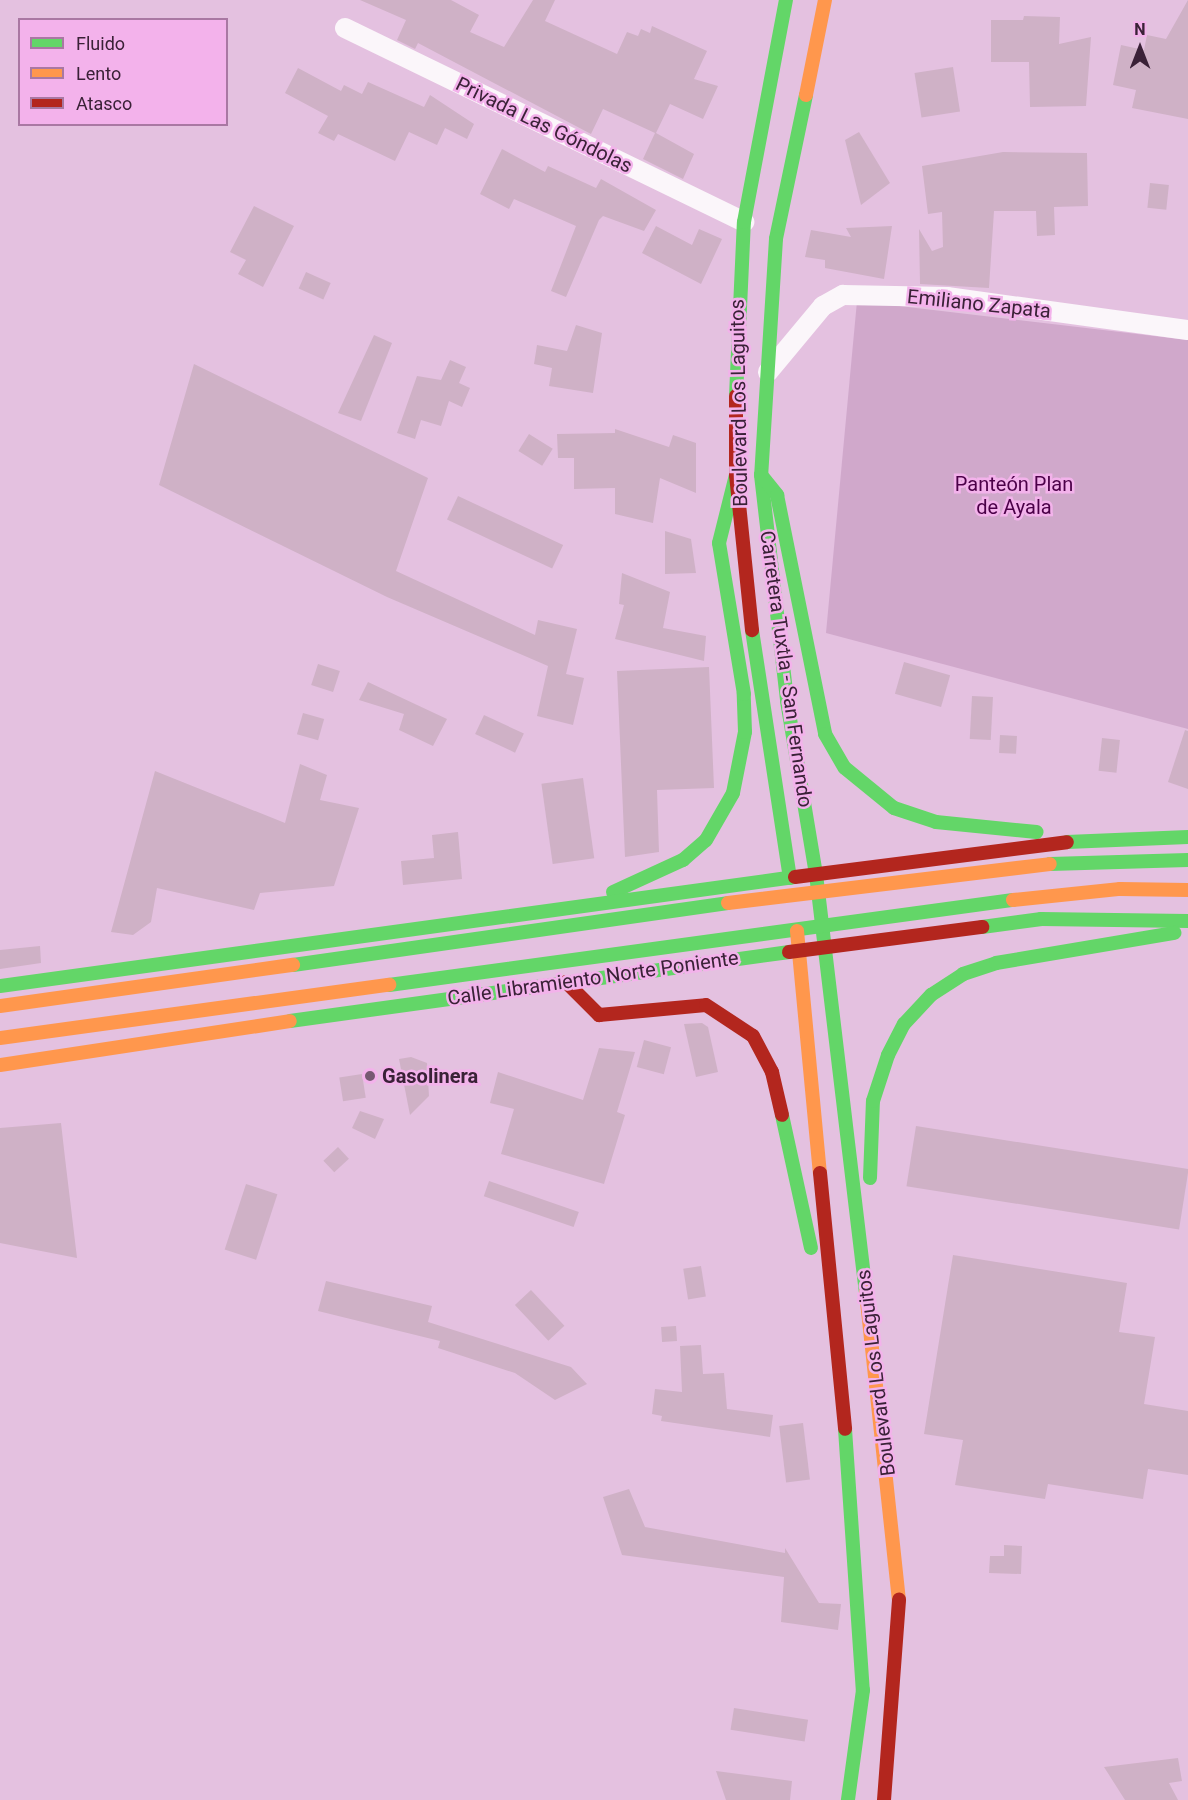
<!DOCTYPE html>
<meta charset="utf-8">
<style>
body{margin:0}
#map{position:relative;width:1188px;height:1800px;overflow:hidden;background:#e4c1e0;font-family:Roboto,sans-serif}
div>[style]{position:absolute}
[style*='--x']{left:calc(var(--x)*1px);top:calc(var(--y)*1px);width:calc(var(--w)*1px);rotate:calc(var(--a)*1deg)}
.green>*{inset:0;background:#d0a8cb}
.building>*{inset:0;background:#cfb1c6;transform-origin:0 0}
.street>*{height:20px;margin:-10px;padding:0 10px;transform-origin:10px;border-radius:10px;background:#fbf6fa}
.fast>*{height:14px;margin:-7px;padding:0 7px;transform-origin:7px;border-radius:7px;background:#63d668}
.slow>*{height:14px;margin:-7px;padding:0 7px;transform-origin:7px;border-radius:7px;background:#ff974d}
.jam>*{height:14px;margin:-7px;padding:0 7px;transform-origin:7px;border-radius:7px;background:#b3261e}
.dots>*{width:16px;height:16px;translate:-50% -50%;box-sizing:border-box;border:3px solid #f3b2eb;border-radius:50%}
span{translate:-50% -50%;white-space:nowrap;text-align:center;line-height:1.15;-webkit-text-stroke:5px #f3b2eb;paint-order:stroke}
.street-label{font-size:20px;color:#3a2137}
.park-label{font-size:20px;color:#4b0048}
.poi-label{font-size:20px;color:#3a2137;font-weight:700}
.left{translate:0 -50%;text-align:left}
.legend{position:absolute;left:18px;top:18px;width:210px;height:108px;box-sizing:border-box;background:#f3b2eb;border:2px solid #a978a3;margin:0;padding:8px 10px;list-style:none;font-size:18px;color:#3a2137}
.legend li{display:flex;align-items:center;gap:12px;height:30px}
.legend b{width:30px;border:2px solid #a978a3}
.north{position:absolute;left:1110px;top:18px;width:60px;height:60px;-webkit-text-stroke:4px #f3b2eb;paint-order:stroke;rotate:0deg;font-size:16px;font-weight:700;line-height:24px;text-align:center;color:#3a2137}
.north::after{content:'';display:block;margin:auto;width:21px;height:27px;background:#3a2137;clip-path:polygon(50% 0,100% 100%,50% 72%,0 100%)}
</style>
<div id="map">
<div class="green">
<i style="clip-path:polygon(857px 301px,1188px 340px,1188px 729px,826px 633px)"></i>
</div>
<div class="building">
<i style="clip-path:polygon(360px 0,451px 0,479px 15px,470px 32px,504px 47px,533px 0,555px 0,545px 21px,617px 54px,627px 32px,638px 36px,641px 29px,650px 33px,652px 26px,707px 51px,694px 79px,718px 86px,703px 119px,670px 104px,656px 133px,694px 154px,683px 179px,643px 159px,655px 133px,603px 109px,591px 134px,418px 43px,415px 49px,397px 40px,406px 20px)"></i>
<i style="clip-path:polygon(1188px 0,1188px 119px,1132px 108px,1136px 90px,1113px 85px,1121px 45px,1144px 50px,1147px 35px,1166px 39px)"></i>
<i style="clip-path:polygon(1024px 16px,1060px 17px,1059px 44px,1091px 37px,1086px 106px,1030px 107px,1029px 62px,991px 62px,991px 20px,1023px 20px)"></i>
<i style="left:953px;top:67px;width:45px;height:39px;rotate:81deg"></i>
<i style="clip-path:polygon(298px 68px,341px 91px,344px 85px,362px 94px,368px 82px,424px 107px,430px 95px,474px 124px,467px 139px,445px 128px,437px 145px,409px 132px,395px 161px,338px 134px,334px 141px,318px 133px,328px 116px,285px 93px)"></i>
<i style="clip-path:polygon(859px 132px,890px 183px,861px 205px,845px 140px)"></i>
<i style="clip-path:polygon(502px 149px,545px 172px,548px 166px,596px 188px,601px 179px,656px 210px,644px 231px,603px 216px,599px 220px,566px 297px,551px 291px,576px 226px,514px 199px,509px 209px,480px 194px)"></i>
<i style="clip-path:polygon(1003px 152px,1087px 153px,1088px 206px,1054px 207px,1055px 235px,1037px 236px,1036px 211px,994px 211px,989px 288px,920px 284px,919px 229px,932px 251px,943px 247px,942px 212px,928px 214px,922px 166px)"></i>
<i style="left:1150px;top:183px;width:19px;height:25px;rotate:6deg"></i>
<i style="clip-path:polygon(254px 206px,294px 226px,263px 287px,238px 274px,246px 260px,230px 252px)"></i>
<i style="clip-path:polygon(656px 226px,692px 245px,699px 229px,722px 239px,701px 284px,642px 253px)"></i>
<i style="clip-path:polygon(892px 226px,884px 279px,825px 268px,825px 260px,805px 257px,811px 230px,851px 237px,846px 228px)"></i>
<i style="left:306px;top:272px;width:27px;height:18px;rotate:24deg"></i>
<i style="clip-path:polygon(576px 325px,602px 333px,593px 393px,549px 386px,552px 368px,534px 364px,537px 345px,567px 351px)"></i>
<i style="clip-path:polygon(374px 335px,392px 343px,361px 421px,338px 413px)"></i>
<i style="clip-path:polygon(450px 360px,466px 367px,459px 383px,470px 388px,462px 407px,449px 401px,441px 426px,421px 420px,415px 439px,397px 433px,417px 376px,441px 380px)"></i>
<i style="clip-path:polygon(194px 364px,428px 478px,396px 571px,535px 635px,538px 620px,577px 629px,566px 674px,584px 678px,573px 725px,537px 716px,548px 666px,387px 597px,159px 485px)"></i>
<i style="clip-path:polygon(615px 429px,669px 447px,673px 435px,696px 443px,696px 493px,660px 478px,653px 523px,615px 514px,615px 488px,574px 489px,574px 458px,558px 458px,557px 434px,615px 433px)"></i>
<i style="left:529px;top:434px;width:28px;height:20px;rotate:32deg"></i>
<i style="left:458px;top:496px;width:116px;height:26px;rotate:25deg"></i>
<i style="clip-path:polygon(665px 531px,691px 539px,696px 573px,665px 574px)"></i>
<i style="clip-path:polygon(622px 573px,670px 592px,663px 628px,706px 636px,704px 661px,615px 639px,624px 605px,619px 604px)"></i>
<i style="left:904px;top:662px;width:48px;height:33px;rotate:16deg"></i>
<i style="left:318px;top:664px;width:23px;height:22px;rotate:18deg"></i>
<i style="clip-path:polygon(709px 667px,714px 788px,657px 790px,659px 852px,625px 857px,617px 671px)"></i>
<i style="clip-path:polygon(368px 682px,447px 719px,433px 746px,399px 730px,404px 714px,359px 700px)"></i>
<i style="left:972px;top:696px;width:21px;height:43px;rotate:3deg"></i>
<i style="left:303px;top:713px;width:22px;height:22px;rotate:16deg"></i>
<i style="left:484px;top:715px;width:44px;height:21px;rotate:25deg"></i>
<i style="clip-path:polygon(1185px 730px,1188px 731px,1188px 789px,1168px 782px)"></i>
<i style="left:1000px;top:735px;width:17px;height:18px;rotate:3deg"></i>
<i style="left:1102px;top:738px;width:18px;height:33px;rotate:6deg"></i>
<i style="clip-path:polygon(300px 764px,327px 775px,320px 800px,359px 808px,334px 886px,260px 893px,254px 910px,157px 888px,151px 922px,133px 935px,111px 932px,155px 771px,285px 823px)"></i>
<i style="left:583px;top:778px;width:81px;height:42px;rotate:82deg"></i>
<i style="clip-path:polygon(458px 832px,462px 879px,403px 885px,401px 861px,434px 858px,432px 835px)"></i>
<i style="clip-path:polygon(40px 946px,41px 963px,0 969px,0 950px)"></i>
<i style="clip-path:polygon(702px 1023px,708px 1027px,718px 1072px,696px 1077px,684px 1024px)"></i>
<i style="left:644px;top:1040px;width:28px;height:28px;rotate:15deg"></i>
<i style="clip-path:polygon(599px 1048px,635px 1052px,617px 1112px,625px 1115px,604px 1184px,501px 1154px,514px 1109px,490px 1103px,498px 1072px,583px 1100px)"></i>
<i style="clip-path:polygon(411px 1057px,427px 1063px,429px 1096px,410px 1115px,399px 1059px)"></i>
<i style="left:362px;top:1074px;width:24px;height:23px;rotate:81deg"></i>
<i style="clip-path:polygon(360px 1111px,384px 1119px,375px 1139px,352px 1128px)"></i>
<i style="clip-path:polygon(61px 1123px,65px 1158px,77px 1258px,0 1243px,0 1128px)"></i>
<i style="left:916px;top:1126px;width:276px;height:61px;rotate:9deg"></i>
<i style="left:338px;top:1147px;width:16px;height:20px;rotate:47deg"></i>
<i style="left:489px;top:1181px;width:95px;height:16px;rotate:19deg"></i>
<i style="left:246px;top:1184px;width:33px;height:69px;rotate:18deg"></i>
<i style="clip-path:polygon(953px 1255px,1127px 1283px,1119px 1332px,1155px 1337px,1144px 1404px,1188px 1411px,1188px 1475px,1148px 1469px,1143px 1499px,1048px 1484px,1045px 1499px,955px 1485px,963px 1440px,924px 1434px)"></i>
<i style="left:701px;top:1266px;width:31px;height:18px;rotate:81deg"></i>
<i style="clip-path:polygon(326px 1281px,432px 1306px,428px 1322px,571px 1367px,587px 1384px,555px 1400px,515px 1373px,438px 1348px,440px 1341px,318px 1311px)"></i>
<i style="left:531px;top:1290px;width:49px;height:22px;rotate:47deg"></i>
<i style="left:676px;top:1326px;width:15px;height:15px;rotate:86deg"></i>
<i style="clip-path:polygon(701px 1345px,703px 1374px,724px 1373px,727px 1409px,773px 1415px,770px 1437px,661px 1421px,662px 1416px,652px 1414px,655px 1389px,682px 1392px,680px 1346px)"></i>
<i style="left:803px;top:1423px;width:57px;height:24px;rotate:83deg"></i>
<i style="clip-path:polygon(629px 1489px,645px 1527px,785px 1553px,785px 1548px,819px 1603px,841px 1604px,838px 1630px,781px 1622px,784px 1577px,622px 1555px,603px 1497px)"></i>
<i style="clip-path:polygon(1004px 1545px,1022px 1546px,1021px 1574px,989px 1573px,990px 1556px,1004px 1556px)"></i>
<i style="left:734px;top:1708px;width:75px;height:22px;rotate:9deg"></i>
<i style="clip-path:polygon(1178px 1758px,1182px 1781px,1169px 1783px,1178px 1800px,1125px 1800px,1104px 1767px)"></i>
<i style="clip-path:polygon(716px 1771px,792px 1781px,790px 1800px,726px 1800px)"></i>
</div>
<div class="street">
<i style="--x:345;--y:28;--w:444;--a:25.9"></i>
<i style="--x:768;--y:372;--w:86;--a:-50.2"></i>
<i style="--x:823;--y:306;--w:23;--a:-29"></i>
<i style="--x:843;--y:295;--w:104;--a:1.1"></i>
<i style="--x:947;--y:297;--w:243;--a:7.8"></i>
</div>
<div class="fast">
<i style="--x:806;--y:95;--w:147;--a:101.8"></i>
<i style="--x:776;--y:239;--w:236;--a:93.6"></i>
<i style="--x:761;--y:475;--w:227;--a:83.4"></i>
<i style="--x:787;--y:701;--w:175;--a:80.5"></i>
<i style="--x:736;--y:396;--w:174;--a:-87.4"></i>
<i style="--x:744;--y:222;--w:226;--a:-79.3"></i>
<i style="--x:761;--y:475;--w:26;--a:51"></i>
<i style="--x:777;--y:495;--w:244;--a:78.6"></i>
<i style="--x:825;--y:734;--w:39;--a:60"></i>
<i style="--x:845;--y:768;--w:63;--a:39.2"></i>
<i style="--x:894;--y:808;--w:44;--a:18.4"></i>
<i style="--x:936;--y:822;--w:101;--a:5.7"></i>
<i style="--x:752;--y:630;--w:251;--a:81.3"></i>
<i style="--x:1067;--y:842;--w:121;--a:-2.4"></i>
<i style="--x:1050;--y:864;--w:138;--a:-1.7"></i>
<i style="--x:816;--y:874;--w:421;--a:83.2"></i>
<i style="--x:613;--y:892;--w:77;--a:-24.6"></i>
<i style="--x:683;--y:860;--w:30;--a:-41"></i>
<i style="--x:706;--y:840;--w:54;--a:-60.1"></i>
<i style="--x:733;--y:793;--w:62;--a:-78.9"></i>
<i style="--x:745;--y:732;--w:38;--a:-92"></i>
<i style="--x:744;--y:694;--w:153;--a:-99.4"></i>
<i style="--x:719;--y:543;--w:70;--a:-76"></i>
<i style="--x:982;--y:927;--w:60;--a:-7.7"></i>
<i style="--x:1041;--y:919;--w:147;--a:0.8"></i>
<i style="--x:293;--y:965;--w:439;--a:-8.1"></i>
<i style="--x:389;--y:985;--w:630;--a:-7.76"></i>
<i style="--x:0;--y:986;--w:802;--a:-7.81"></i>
<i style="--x:290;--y:1021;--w:504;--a:-7.87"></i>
<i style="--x:782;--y:1115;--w:136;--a:77.7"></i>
<i style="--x:870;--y:1178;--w:77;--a:-87.8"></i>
<i style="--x:873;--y:1101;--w:48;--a:-71.9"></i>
<i style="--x:888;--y:1055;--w:35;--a:-63"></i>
<i style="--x:904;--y:1024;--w:40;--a:-47"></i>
<i style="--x:931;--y:995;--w:38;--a:-33"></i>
<i style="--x:963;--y:974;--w:35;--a:-18"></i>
<i style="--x:996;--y:963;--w:181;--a:-9.6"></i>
<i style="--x:845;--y:1429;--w:262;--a:86.1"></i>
<i style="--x:863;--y:1690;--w:111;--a:97.8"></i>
</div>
<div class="slow">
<i style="--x:806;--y:95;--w:97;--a:-78.7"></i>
<i style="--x:1013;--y:900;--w:108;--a:-5.9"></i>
<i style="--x:1120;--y:889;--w:68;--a:0.8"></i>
<i style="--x:728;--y:903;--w:324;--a:-6.9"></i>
<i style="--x:797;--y:931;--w:243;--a:84.6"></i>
<i style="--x:0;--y:1006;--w:296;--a:-8"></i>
<i style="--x:0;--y:1038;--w:393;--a:-7.8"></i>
<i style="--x:0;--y:1065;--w:293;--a:-8.6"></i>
<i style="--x:866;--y:1292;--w:310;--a:83.9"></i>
</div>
<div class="jam">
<i style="--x:736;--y:396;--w:79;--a:90"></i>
<i style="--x:736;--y:475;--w:156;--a:84.1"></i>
<i style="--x:795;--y:877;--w:274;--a:-7.3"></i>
<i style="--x:789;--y:952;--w:195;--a:-7.4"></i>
<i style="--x:566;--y:982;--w:47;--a:45"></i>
<i style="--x:599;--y:1015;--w:107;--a:-5.3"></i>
<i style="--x:706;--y:1005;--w:56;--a:33.4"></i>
<i style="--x:753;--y:1036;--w:41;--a:62.2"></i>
<i style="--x:772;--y:1072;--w:44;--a:76.9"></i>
<i style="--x:820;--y:1173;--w:257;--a:84.4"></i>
<i style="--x:884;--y:1800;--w:201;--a:-85.7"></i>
</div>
<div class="dots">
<i style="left:370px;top:1076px;background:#765972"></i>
</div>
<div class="street-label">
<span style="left:544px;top:125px;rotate:26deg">Privada Las Góndolas</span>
<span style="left:979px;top:304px;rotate:6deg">Emiliano Zapata</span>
<span style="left:739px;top:403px;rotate:-91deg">Boulevard Los Laguitos</span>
<span style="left:786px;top:669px;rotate:82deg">Carretera Tuxtla - San Fernando</span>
<span style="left:593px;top:978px;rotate:-8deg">Calle Libramiento Norte Poniente</span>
<span style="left:876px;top:1373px;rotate:-97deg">Boulevard Los Laguitos</span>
</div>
<div class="park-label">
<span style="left:1014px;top:496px">Panteón Plan<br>de Ayala</span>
</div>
<div class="poi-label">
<span class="left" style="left:382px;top:1076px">Gasolinera</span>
</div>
<ul class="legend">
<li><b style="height:8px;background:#63d668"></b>Fluido</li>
<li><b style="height:8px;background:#ff974d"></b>Lento</li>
<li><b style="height:8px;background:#b3261e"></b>Atasco</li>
</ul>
<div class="north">N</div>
</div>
